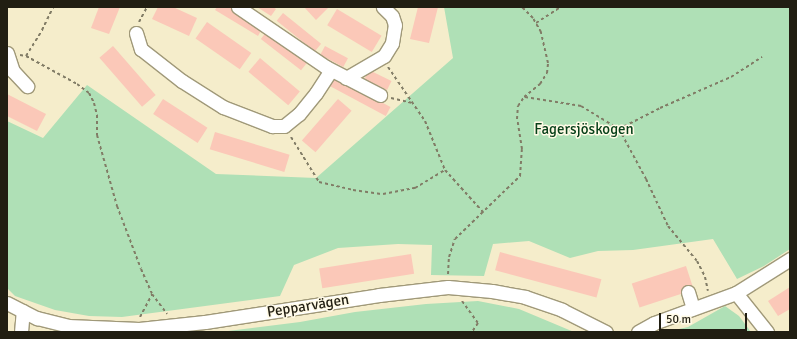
<!DOCTYPE html>
<meta charset="utf-8">
<style>
body{margin:0}
#map{position:relative;width:797px;height:339px;overflow:hidden;background:#f5edcb;font-family:Signika,sans-serif}
div>[style]{position:absolute}
[style*='--x']{left:calc(var(--x)*1px);top:calc(var(--y)*1px);width:calc(var(--w)*1px);rotate:calc(var(--a)*1deg)}
.green>*{inset:0;background:#afe0b6}
.building>*{inset:0;background:#fbc8b8;transform-origin:0 0}
.path>*{height:2px;margin-top:-1px;transform-origin:0;background:repeating-linear-gradient(90deg,#817c66 0 3px,transparent 0 6px)}
.roads{filter:drop-shadow(1px 0 #a09979) drop-shadow(-1px 0 #a09979) drop-shadow(0 1px #a09979) drop-shadow(0 -1px #a09979)}
.minor>*{height:13px;margin:-6.5px;padding:0 6.5px;transform-origin:6.5px;border-radius:6.5px;background:#fff}
span{translate:-50% -50%;white-space:nowrap;text-align:center;line-height:1.15;-webkit-text-stroke:3px #fffae6;paint-order:stroke}
.park-label{font-size:15px;color:#074019}
.street-label{font-size:15px;color:#211e12}
.frame{position:absolute;inset:0;border:8px solid #211e12;pointer-events:none}
.scale{position:absolute;left:659px;top:313px;width:88px;height:18px;box-sizing:border-box;border:2px solid #211e12;border-top:0;padding-left:5px;font-size:12px;line-height:14px;white-space:nowrap;color:#211e12;-webkit-text-stroke:3px #fffae6;paint-order:stroke}
</style>
<div id="map">
<div class="green">
<i style="clip-path:polygon(444px 7px,790px 7px,790px 249px,764px 266px,737px 279px,713px 239px,633px 250px,598px 251px,570px 258px,529px 241px,493px 244px,484px 276px,431px 275px,432px 245px,398px 244px,338px 248px,294px 265px,280px 296px,122px 317px,89px 316px,55px 310px,15px 296px,7px 288px,7px 121px,43px 138px,87px 85px,216px 174px,316px 178px,453px 58px)"></i>
<i style="clip-path:polygon(478px 301px,519px 309px,574px 332px,220px 332px,300px 322px,355px 312px,426px 304px)"></i>
<i style="clip-path:polygon(725px 306px,739px 316px,751px 332px,665px 332px,688px 327px)"></i>
</div>
<div class="building">
<i style="clip-path:polygon(99px 7px,120px 7px,109px 34px,91px 28px)"></i>
<i style="clip-path:polygon(158px 7px,173px 7px,197px 18px,189px 36px,152px 19px)"></i>
<i style="clip-path:polygon(217px 7px,230px 7px,263px 27px,258px 36px,215px 10px)"></i>
<i style="clip-path:polygon(257px 7px,273px 7px,276px 9px,271px 16px)"></i>
<i style="clip-path:polygon(304px 7px,329px 7px,316px 20px)"></i>
<i style="clip-path:polygon(418px 7px,438px 7px,429px 43px,410px 39px)"></i>
<i style="left:337px;top:9px;width:52px;height:19px;rotate:31deg"></i>
<i style="left:283px;top:13px;width:49px;height:10px;rotate:39deg"></i>
<i style="left:207px;top:22px;width:54px;height:20px;rotate:35deg"></i>
<i style="left:267px;top:31px;width:51px;height:10px;rotate:38deg"></i>
<i style="left:113px;top:46px;width:65px;height:18px;rotate:49deg"></i>
<i style="left:325px;top:46px;width:26px;height:10px;rotate:28deg"></i>
<i style="left:260px;top:58px;width:52px;height:18px;rotate:40deg"></i>
<i style="left:369px;top:70px;width:25px;height:10px;rotate:26deg"></i>
<i style="left:334px;top:77px;width:64px;height:10px;rotate:28deg"></i>
<i style="clip-path:polygon(7px 94px,46px 114px,37px 131px,7px 116px)"></i>
<i style="left:163px;top:99px;width:53px;height:18px;rotate:33deg"></i>
<i style="left:338px;top:99px;width:18px;height:55px;rotate:41deg"></i>
<i style="left:215px;top:132px;width:78px;height:18px;rotate:17deg"></i>
<i style="left:500px;top:252px;width:105px;height:19px;rotate:15deg"></i>
<i style="left:411px;top:254px;width:20px;height:93px;rotate:81deg"></i>
<i style="left:686px;top:266px;width:25px;height:57px;rotate:72deg"></i>
<i style="clip-path:polygon(790px 287px,790px 309px,778px 316px,768px 301px)"></i>
</div>
<div class="path">
<i style="--x:139;--y:22;--w:17;--a:-62"></i>
<i style="--x:536;--y:23;--w:30;--a:-33"></i>
<i style="--x:20;--y:55;--w:6;--a:9"></i>
<i style="--x:26;--y:56;--w:58;--a:28.8"></i>
<i style="--x:77;--y:84;--w:15;--a:37"></i>
<i style="--x:89;--y:93;--w:11;--a:63"></i>
<i style="--x:94;--y:103;--w:12;--a:76"></i>
<i style="--x:97;--y:115;--w:20;--a:90"></i>
<i style="--x:97;--y:135;--w:74;--a:74.3"></i>
<i style="--x:117;--y:206;--w:67;--a:69.1"></i>
<i style="--x:141;--y:269;--w:27;--a:66"></i>
<i style="--x:152;--y:294;--w:25;--a:53"></i>
<i style="--x:26;--y:56;--w:31;--a:-58"></i>
<i style="--x:42;--y:30;--w:25;--a:-64"></i>
<i style="--x:388;--y:67;--w:65;--a:55.6"></i>
<i style="--x:425;--y:121;--w:53;--a:67.8"></i>
<i style="--x:525;--y:97;--w:57;--a:9.1"></i>
<i style="--x:581;--y:106;--w:44;--a:31.2"></i>
<i style="--x:619;--y:129;--w:57;--a:61.6"></i>
<i style="--x:646;--y:179;--w:52;--a:64.9"></i>
<i style="--x:668;--y:226;--w:45;--a:50.4"></i>
<i style="--x:697;--y:261;--w:18;--a:63"></i>
<i style="--x:705;--y:277;--w:14;--a:78"></i>
<i style="--x:391;--y:98;--w:22;--a:13"></i>
<i style="--x:619;--y:129;--w:46;--a:-27.1"></i>
<i style="--x:660;--y:108;--w:77;--a:-23.6"></i>
<i style="--x:731;--y:77;--w:37;--a:-33"></i>
<i style="--x:291;--y:137;--w:53;--a:58.1"></i>
<i style="--x:319;--y:182;--w:35;--a:13"></i>
<i style="--x:353;--y:190;--w:30;--a:8"></i>
<i style="--x:383;--y:194;--w:33;--a:-11"></i>
<i style="--x:415;--y:188;--w:35;--a:-31"></i>
<i style="--x:445;--y:170;--w:57;--a:47.9"></i>
<i style="--x:448;--y:274;--w:17;--a:-87"></i>
<i style="--x:449;--y:257;--w:19;--a:-72"></i>
<i style="--x:455;--y:239;--w:91;--a:-44.1"></i>
<i style="--x:520;--y:176;--w:27;--a:-86"></i>
<i style="--x:522;--y:149;--w:30;--a:-99"></i>
<i style="--x:517;--y:119;--w:13;--a:-86"></i>
<i style="--x:518;--y:106;--w:11;--a:-56"></i>
<i style="--x:524;--y:97;--w:21;--a:-39"></i>
<i style="--x:540;--y:84;--w:13;--a:-58"></i>
<i style="--x:547;--y:73;--w:10;--a:-84"></i>
<i style="--x:548;--y:63;--w:32;--a:-103"></i>
<i style="--x:541;--y:32;--w:16;--a:-120"></i>
<i style="--x:533;--y:18;--w:16;--a:-135"></i>
<i style="--x:462;--y:301;--w:27;--a:54"></i>
<i style="--x:478;--y:323;--w:11;--a:124"></i>
<i style="--x:140;--y:317;--w:26;--a:-62"></i>
</div>
<div class="roads">
<div class="minor">
<i style="--x:238;--y:7;--w:107;--a:34.3"></i>
<i style="--x:326;--y:67;--w:61;--a:27.4"></i>
<i style="--x:136;--y:33;--w:17;--a:73"></i>
<i style="--x:141;--y:49;--w:52;--a:38"></i>
<i style="--x:182;--y:81;--w:49;--a:32.4"></i>
<i style="--x:223;--y:107;--w:53;--a:21.2"></i>
<i style="--x:272;--y:126;--w:12;--a:0"></i>
<i style="--x:284;--y:126;--w:19;--a:-39"></i>
<i style="--x:299;--y:114;--w:27;--a:-51"></i>
<i style="--x:316;--y:93;--w:27;--a:-57"></i>
<i style="--x:7;--y:53;--w:19;--a:72"></i>
<i style="--x:13;--y:71;--w:21;--a:47"></i>
<i style="--x:346;--y:78;--w:44;--a:-30.1"></i>
<i style="--x:384;--y:56;--w:15;--a:-58"></i>
<i style="--x:392;--y:43;--w:18;--a:-81"></i>
<i style="--x:395;--y:25;--w:9;--a:-108"></i>
<i style="--x:392;--y:16;--w:13;--a:-135"></i>
<i style="--x:688;--y:292;--w:17;--a:73"></i>
<i style="--x:736;--y:293;--w:50;--a:51.5"></i>
<i style="--x:7;--y:303;--w:34;--a:27"></i>
<i style="--x:37;--y:318;--w:32;--a:14"></i>
<i style="--x:68;--y:326;--w:71;--a:2.4"></i>
<i style="--x:139;--y:329;--w:66;--a:-6.1"></i>
<i style="--x:205;--y:322;--w:176;--a:-8.8"></i>
<i style="--x:379;--y:295;--w:69;--a:-6.6"></i>
<i style="--x:448;--y:287;--w:44;--a:5.2"></i>
<i style="--x:492;--y:291;--w:34;--a:10"></i>
<i style="--x:525;--y:297;--w:39;--a:19"></i>
<i style="--x:562;--y:310;--w:49;--a:26.6"></i>
<i style="--x:21;--y:332;--w:21;--a:-85"></i>
<i style="--x:638;--y:332;--w:18;--a:-29"></i>
<i style="--x:654;--y:323;--w:87;--a:-20.1"></i>
<i style="--x:736;--y:293;--w:64;--a:-32.2"></i>
</div>
</div>
<div class="park-label">
<span style="left:584px;top:130px">Fagersjöskogen</span>
</div>
<div class="street-label">
<span style="left:308px;top:306px;rotate:-9deg">Pepparvägen</span>
</div>
<div class="frame"></div>
<div class="scale">50 m</div>
</div>
